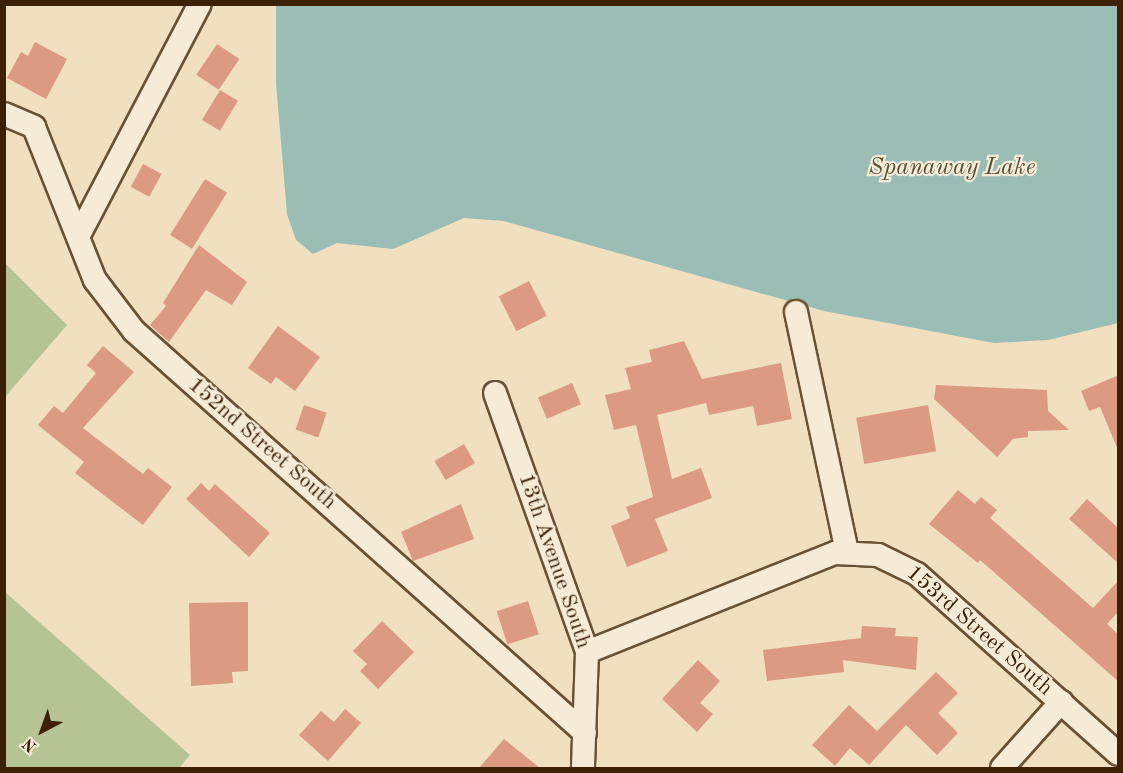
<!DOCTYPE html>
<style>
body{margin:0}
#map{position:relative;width:1123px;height:773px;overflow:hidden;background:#f0e0c0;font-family:"Old Standard TT",serif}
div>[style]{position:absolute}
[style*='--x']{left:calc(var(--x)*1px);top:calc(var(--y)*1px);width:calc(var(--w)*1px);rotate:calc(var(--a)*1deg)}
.green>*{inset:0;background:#b6c395}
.water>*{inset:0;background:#9abdb5}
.building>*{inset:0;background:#dc9a82;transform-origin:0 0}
.roads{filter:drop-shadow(2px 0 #695134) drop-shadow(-2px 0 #695134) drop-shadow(0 2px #695134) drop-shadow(0 -2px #695134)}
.minor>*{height:22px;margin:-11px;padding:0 11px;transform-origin:11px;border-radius:11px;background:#f5ebd6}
span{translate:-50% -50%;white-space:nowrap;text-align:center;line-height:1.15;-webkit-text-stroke:4.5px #f5ebd6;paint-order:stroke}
.street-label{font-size:22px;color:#3c2106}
.water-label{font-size:24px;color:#58503b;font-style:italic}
.frame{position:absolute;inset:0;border:6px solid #3c2106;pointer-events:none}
.north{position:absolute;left:12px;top:701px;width:60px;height:60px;-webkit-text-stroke:4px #f5ebd6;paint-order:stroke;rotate:221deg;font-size:16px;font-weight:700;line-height:24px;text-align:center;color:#3c2106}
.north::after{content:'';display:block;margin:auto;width:21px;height:27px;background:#3c2106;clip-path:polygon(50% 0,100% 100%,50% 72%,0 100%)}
</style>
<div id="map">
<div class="green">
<i style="clip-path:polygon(5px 263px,67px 325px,5px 397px)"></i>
<i style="clip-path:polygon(5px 592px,190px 755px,179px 768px,5px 768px)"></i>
</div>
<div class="water">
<i style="clip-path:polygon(276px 4px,1118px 5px,1118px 323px,1048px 340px,994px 343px,824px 311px,504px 221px,464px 218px,393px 249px,337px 243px,313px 254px,296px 240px,287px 214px,276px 83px)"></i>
</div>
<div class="building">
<i style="clip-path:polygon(35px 42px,67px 59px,46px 99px,7px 78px,21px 52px,28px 56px)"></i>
<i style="left:217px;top:44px;width:27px;height:37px;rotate:34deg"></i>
<i style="left:220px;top:90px;width:21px;height:35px;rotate:31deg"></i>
<i style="left:143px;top:164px;width:21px;height:26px;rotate:28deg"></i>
<i style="left:205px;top:179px;width:26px;height:66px;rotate:32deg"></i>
<i style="clip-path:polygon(199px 245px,247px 282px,232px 305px,206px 290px,169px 342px,150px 325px,166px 306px,163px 303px)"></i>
<i style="left:529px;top:281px;width:39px;height:34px;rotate:63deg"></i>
<i style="clip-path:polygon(278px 326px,320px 357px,295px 391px,276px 377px,271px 384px,248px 368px)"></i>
<i style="clip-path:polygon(684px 341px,702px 379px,781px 363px,792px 419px,757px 426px,753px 406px,709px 415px,706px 403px,657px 415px,672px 479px,701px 468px,712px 498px,655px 519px,668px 551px,627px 567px,611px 526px,630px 518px,626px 507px,653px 497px,636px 425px,614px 430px,605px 395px,631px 389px,625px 368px,652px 362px,649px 350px)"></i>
<i style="clip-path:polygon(103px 346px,134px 372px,83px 428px,143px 474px,148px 468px,172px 487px,143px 525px,75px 473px,84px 462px,38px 425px,54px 406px,63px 413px,96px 373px,87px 365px)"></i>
<i style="clip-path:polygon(1119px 375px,1119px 450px,1118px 450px,1100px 407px,1089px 411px,1081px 391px)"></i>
<i style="left:572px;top:383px;width:23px;height:37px;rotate:67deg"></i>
<i style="clip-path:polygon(936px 385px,1047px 390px,1048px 411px,1069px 430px,1028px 431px,1028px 437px,1013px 439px,997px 457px,934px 399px)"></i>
<i style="left:304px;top:405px;width:24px;height:26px;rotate:19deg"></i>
<i style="left:928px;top:405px;width:47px;height:73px;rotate:80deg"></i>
<i style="left:464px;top:444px;width:22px;height:34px;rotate:60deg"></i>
<i style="clip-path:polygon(201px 483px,209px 491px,215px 484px,270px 533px,249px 557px,186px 499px)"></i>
<i style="clip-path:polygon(958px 490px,975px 504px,981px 497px,997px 510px,990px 518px,1093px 608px,1119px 580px,1119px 611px,1107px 624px,1119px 635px,1119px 682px,980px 560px,978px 563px,929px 524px)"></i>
<i style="clip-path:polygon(1087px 499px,1119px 529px,1119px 564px,1069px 519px)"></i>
<i style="clip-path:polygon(461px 504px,474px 539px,413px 561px,401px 532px)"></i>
<i style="left:528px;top:601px;width:35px;height:33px;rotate:72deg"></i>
<i style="clip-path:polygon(248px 602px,248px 671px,232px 672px,233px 683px,191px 686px,189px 603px)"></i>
<i style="clip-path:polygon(382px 621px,414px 652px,378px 689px,360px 671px,367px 664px,353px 651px)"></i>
<i style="clip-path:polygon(862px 626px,896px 628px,895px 636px,918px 637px,916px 670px,843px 660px,844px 672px,767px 681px,763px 650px,861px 638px)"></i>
<i style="clip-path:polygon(698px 660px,720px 681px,700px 703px,713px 714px,697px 732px,662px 699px)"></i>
<i style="clip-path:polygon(936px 672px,958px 693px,938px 713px,958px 733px,937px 755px,906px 725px,869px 765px,850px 748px,835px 766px,812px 745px,849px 705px,877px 731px)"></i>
<i style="clip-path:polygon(345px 709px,361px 723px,328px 761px,299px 735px,321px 711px,334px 722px)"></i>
<i style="clip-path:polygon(504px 739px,540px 768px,479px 768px)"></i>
</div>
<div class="roads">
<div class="minor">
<i style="--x:4;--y:114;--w:33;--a:23"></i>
<i style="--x:34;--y:127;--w:165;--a:68.3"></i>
<i style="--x:95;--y:280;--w:64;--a:52.6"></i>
<i style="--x:134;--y:331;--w:604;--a:41.71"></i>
<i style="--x:78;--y:237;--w:263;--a:-62.4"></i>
<i style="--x:796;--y:312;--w:244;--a:78"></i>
<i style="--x:495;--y:393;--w:275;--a:70.4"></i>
<i style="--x:587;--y:652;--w:116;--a:92"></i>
<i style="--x:587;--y:652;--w:267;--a:-21.8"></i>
<i style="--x:835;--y:553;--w:43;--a:2.7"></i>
<i style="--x:878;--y:555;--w:43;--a:26"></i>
<i style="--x:917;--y:574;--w:270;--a:41.8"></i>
<i style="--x:1002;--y:768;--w:89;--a:-48.2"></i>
</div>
</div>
<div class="street-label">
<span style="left:262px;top:444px;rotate:41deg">152nd Street South</span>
<span style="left:554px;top:561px;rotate:71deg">13th Avenue South</span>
<span style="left:979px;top:631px;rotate:41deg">153rd Street South</span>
</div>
<div class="water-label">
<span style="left:952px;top:169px">Spanaway Lake</span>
</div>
<div class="frame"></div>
<div class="north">N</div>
</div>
